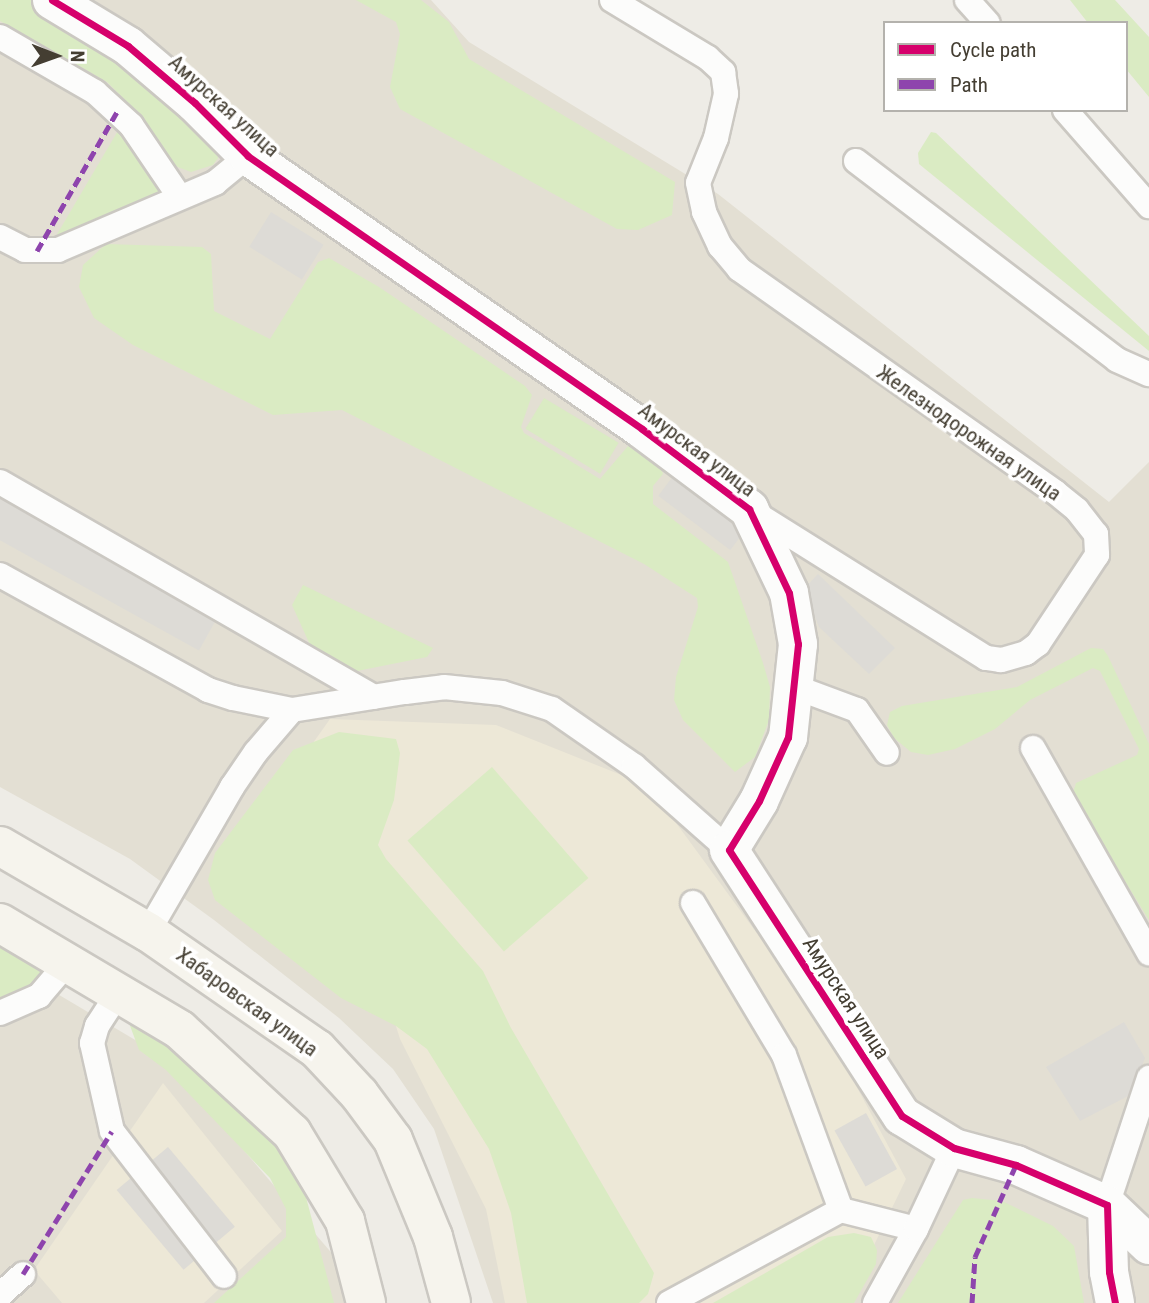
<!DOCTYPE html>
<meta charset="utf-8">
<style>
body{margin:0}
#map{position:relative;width:1149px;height:1303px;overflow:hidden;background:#eeece6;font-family:"Roboto Condensed",sans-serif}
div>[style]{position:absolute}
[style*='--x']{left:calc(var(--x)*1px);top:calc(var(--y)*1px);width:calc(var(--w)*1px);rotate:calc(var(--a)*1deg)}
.residential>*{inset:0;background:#e3dfd3}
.education>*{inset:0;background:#ede8d7}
.green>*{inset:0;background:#daebc3;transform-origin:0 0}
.parking>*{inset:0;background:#dddbd6;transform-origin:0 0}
.roads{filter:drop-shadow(2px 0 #cbc8c2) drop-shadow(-2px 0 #cbc8c2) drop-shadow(0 2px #cbc8c2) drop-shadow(0 -2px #cbc8c2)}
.lane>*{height:24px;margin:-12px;padding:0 12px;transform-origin:12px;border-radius:12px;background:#fcfcfb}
.street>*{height:38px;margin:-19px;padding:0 19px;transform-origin:19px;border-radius:19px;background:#fcfcfb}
.secondary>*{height:38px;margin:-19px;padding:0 19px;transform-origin:19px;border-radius:19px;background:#f6f4ed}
.quiet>*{height:5px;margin-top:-2.5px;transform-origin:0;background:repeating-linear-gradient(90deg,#8e44ad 0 10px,transparent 0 15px)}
.cycleway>*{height:7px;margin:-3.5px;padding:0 3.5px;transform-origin:3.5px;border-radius:3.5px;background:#d6006c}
span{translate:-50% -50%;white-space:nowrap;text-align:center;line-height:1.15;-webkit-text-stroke:7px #fff;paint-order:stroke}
.street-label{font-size:21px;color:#443e32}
.legend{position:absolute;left:883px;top:21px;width:245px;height:91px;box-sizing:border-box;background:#fff;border:2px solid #b4b2ad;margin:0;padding:9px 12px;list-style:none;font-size:21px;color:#443e32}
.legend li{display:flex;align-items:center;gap:14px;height:35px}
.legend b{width:35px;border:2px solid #b4b2ad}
.north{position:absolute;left:21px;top:21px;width:70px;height:70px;-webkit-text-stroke:5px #fff;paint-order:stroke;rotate:91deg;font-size:19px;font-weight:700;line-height:28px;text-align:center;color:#443e32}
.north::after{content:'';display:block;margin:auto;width:24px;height:32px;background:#443e32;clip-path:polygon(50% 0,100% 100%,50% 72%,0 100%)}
</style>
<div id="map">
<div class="residential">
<i style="clip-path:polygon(0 0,431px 0,469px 42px,718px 194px,1109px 502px,1149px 462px,1149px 1303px,493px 1303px,434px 1129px,393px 1069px,339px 1018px,214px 920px,130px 859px,0 787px)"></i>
<i style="clip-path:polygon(0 960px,164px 1057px,335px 1257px,346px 1303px,0 1303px)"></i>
</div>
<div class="education">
<i style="clip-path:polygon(330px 719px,496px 725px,649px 786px,822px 1022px,906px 1179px,846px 1303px,505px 1303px,486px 1209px,400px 1039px,308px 750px)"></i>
<i style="clip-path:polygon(163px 1083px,282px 1231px,204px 1303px,62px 1303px,34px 1270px)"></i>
</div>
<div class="green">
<i style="clip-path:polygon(0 0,37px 0,122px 51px,217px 146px,218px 158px,213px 165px,191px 172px,175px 166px,141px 116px,107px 82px,0 21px)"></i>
<i style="clip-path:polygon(356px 0,421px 0,449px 22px,469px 59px,675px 182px,672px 215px,638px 230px,617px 229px,400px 109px,390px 87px,400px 34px,396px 22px)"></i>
<i style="clip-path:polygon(1070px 0,1115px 0,1149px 37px,1149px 97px,1126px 69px,1126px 23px,1088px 23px)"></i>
<i style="clip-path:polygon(119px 129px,123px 130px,164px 190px,159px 196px,58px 239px,56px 236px)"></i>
<i style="clip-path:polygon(931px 132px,936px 133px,1149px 336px,1149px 351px,919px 164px,918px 153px)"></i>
<i style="clip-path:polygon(106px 244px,202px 247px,211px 254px,214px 311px,270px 339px,318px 262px,329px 258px,379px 287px,525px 386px,532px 395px,521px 427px,524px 433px,600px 479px,628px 446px,661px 468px,663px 474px,653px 486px,653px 504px,728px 562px,763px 663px,770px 687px,769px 720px,755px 757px,735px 772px,683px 720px,674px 700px,676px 677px,698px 607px,697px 598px,644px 564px,342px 410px,273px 415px,133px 345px,94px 318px,79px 287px,83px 265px)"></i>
<i style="left:544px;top:398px;width:87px;height:36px;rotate:31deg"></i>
<i style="clip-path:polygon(303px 585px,433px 648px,427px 657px,352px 672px,311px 647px,292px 605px)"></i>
<i style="clip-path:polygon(1091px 648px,1103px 649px,1108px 656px,1149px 744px,1149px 920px,1072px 796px,1076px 783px,1137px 755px,1139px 749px,1100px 671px,1093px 668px,1030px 700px,995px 729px,955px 749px,928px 755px,911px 752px,894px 738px,887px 725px,890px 712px,902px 706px,1017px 687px)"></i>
<i style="clip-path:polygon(339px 732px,396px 739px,400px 753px,394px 800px,378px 845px,386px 859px,483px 971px,511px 1028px,654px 1273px,648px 1294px,639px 1303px,527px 1303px,511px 1213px,489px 1149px,427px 1049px,396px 1026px,341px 998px,215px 900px,208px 880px,215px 853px,293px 750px)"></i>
<i style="left:492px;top:767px;width:147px;height:112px;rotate:49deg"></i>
<i style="clip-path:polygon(0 942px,39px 968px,40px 973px,36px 985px,0 999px)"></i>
<i style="clip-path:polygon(140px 1019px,251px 1103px,302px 1182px,334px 1303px,214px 1303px,286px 1237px,286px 1209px,270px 1178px,166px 1070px,139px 1050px,129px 1023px)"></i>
<i style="clip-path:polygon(972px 1198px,1002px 1201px,1053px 1226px,1074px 1246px,1084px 1303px,898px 1303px,963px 1200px)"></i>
<i style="clip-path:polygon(854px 1233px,871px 1237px,877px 1250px,876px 1264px,854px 1303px,713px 1303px,828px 1237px)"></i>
</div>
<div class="parking">
<i style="left:271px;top:212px;width:62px;height:41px;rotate:32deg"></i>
<i style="left:674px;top:475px;width:90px;height:26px;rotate:37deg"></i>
<i style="left:0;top:498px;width:248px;height:37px;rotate:29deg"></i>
<i style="clip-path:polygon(818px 574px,895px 648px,869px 674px,819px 627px,804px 589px)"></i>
<i style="clip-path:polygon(1124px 1022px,1145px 1058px,1130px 1095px,1080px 1121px,1046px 1067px)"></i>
<i style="left:866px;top:1113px;width:64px;height:36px;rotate:61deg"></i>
<i style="left:168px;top:1147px;width:104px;height:67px;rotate:50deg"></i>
</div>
<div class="roads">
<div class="lane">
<i style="--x:612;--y:0;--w:112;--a:31.1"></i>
<i style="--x:708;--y:58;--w:21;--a:43"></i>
<i style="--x:723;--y:72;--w:22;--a:82"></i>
<i style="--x:726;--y:94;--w:45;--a:102.8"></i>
<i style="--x:716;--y:138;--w:48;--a:111.8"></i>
<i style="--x:698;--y:183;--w:30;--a:78"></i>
<i style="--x:704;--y:212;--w:38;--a:65"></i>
<i style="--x:720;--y:246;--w:30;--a:50"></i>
<i style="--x:739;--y:269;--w:387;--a:35.2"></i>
<i style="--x:1055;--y:492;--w:28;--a:39"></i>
<i style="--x:1077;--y:510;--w:31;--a:52"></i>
<i style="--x:1096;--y:534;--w:21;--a:87"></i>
<i style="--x:1097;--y:555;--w:107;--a:123.5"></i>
<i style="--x:1038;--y:644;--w:15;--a:143"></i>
<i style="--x:1026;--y:653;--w:26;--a:164"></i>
<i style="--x:1001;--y:660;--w:15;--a:-172"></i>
<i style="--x:986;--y:658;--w:276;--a:-147.9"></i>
<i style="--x:967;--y:0;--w:31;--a:48"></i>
<i style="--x:0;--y:37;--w:110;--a:30.1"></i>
<i style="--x:95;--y:92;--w:49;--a:42.5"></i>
<i style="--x:131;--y:125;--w:86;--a:55.9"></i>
<i style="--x:1065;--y:110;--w:128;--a:48.8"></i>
<i style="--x:856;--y:161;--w:328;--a:37.3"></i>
<i style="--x:1117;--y:360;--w:35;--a:24"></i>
<i style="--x:0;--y:237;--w:28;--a:27"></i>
<i style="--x:25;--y:250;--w:33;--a:0"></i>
<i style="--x:58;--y:250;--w:171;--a:-23.1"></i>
<i style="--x:215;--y:183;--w:43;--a:-39.3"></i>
<i style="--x:0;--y:482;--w:431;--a:29.9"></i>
<i style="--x:0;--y:575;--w:238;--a:28.9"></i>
<i style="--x:208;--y:690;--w:26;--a:18"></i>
<i style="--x:233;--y:698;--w:60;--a:11.5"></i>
<i style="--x:795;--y:687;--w:66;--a:20.4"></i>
<i style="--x:857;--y:710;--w:52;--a:55.1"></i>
<i style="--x:1033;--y:748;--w:236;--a:60.5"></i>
<i style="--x:693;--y:903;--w:177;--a:59.1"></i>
<i style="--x:784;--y:1055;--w:165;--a:69.8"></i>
<i style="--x:148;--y:932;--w:168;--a:-59.9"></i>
<i style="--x:232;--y:787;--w:42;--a:-55.6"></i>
<i style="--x:256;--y:752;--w:55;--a:-49.4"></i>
<i style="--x:292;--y:710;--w:114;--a:-9.1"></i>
<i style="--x:405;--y:692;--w:39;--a:-7"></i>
<i style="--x:444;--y:687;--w:58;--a:5.9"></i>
<i style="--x:502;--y:693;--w:52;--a:17.7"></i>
<i style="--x:552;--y:709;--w:100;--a:34.8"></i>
<i style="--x:634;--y:766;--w:127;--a:41.5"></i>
<i style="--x:119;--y:992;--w:40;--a:122.9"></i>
<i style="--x:97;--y:1026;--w:18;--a:106"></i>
<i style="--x:92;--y:1043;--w:90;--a:77.2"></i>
<i style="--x:112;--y:1131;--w:183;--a:52.3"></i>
<i style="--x:0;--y:1013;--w:43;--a:-23.6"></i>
<i style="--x:39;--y:996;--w:45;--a:-49.5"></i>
<i style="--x:1107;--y:1205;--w:134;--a:-71.7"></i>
<i style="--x:0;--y:1295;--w:31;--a:-42"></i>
<i style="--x:669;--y:1303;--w:196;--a:-28.4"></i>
<i style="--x:841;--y:1210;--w:77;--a:14.2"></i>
<i style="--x:875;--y:1303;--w:85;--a:-61"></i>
<i style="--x:916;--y:1229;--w:89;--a:-64.9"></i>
</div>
<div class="street">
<i style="--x:52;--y:0;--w:89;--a:31.2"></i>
<i style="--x:128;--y:46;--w:88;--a:40.4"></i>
<i style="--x:195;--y:103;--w:75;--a:45"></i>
<i style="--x:248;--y:156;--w:479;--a:34.7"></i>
<i style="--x:642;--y:429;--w:134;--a:36.8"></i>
<i style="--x:749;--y:509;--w:93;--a:64.5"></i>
<i style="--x:789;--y:593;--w:52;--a:80"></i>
<i style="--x:798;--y:644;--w:94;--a:96.1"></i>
<i style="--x:788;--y:737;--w:70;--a:114.4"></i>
<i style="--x:759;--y:801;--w:57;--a:121.5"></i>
<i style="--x:729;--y:850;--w:317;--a:57"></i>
<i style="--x:902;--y:1116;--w:61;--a:31.6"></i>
<i style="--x:954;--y:1148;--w:64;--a:15.3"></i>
<i style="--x:1016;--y:1165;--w:99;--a:23.7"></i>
<i style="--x:1107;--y:1205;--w:67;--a:88.3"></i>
<i style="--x:1109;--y:1272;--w:32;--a:79"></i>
<i style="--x:1107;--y:1205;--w:58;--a:43.6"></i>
</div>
<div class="secondary">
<i style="--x:0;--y:846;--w:171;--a:30.2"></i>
<i style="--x:148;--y:932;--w:206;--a:34.7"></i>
<i style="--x:317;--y:1049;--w:62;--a:47"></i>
<i style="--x:359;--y:1094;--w:57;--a:53.5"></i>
<i style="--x:393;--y:1140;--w:105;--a:67.6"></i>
<i style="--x:433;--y:1237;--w:68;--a:74.7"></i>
<i style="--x:0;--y:923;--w:209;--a:30.7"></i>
<i style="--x:180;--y:1030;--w:152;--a:42.6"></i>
<i style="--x:292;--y:1133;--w:103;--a:58.9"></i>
<i style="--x:345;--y:1221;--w:85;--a:75.6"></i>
</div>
</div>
<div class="quiet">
<i style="--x:37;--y:251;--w:160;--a:-60.1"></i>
<i style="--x:23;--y:1274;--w:168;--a:-58.1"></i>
<i style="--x:972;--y:1303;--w:46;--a:-86.3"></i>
<i style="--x:975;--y:1257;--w:101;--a:-66"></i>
</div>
<div class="cycleway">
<i style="--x:52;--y:0;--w:89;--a:31.2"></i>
<i style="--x:128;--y:46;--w:88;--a:40.4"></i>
<i style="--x:195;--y:103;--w:75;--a:45"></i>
<i style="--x:248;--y:156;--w:479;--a:34.7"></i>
<i style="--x:642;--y:429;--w:134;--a:36.8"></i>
<i style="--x:749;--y:509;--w:93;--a:64.5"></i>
<i style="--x:789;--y:593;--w:52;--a:80"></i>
<i style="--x:798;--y:644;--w:94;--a:96.1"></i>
<i style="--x:788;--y:737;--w:70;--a:114.4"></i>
<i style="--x:759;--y:801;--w:57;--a:121.5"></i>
<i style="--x:729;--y:850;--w:317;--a:57"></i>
<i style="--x:902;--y:1116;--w:61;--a:31.6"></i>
<i style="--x:954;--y:1148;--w:64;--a:15.3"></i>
<i style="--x:1016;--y:1165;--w:99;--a:23.7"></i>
<i style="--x:1107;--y:1205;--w:67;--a:88.3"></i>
<i style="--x:1109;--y:1272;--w:32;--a:79"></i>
</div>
<div class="street-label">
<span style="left:224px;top:106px;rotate:42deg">Амурская улица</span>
<span style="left:969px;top:433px;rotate:35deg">Железнодорожная улица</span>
<span style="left:697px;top:450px;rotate:37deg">Амурская улица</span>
<span style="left:846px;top:998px;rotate:57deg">Амурская улица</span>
<span style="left:247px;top:1002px;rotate:36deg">Хабаровская улица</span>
</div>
<ul class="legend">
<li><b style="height:9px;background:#d6006c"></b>Cycle path</li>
<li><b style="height:9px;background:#8e44ad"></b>Path</li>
</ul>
<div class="north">N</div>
</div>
